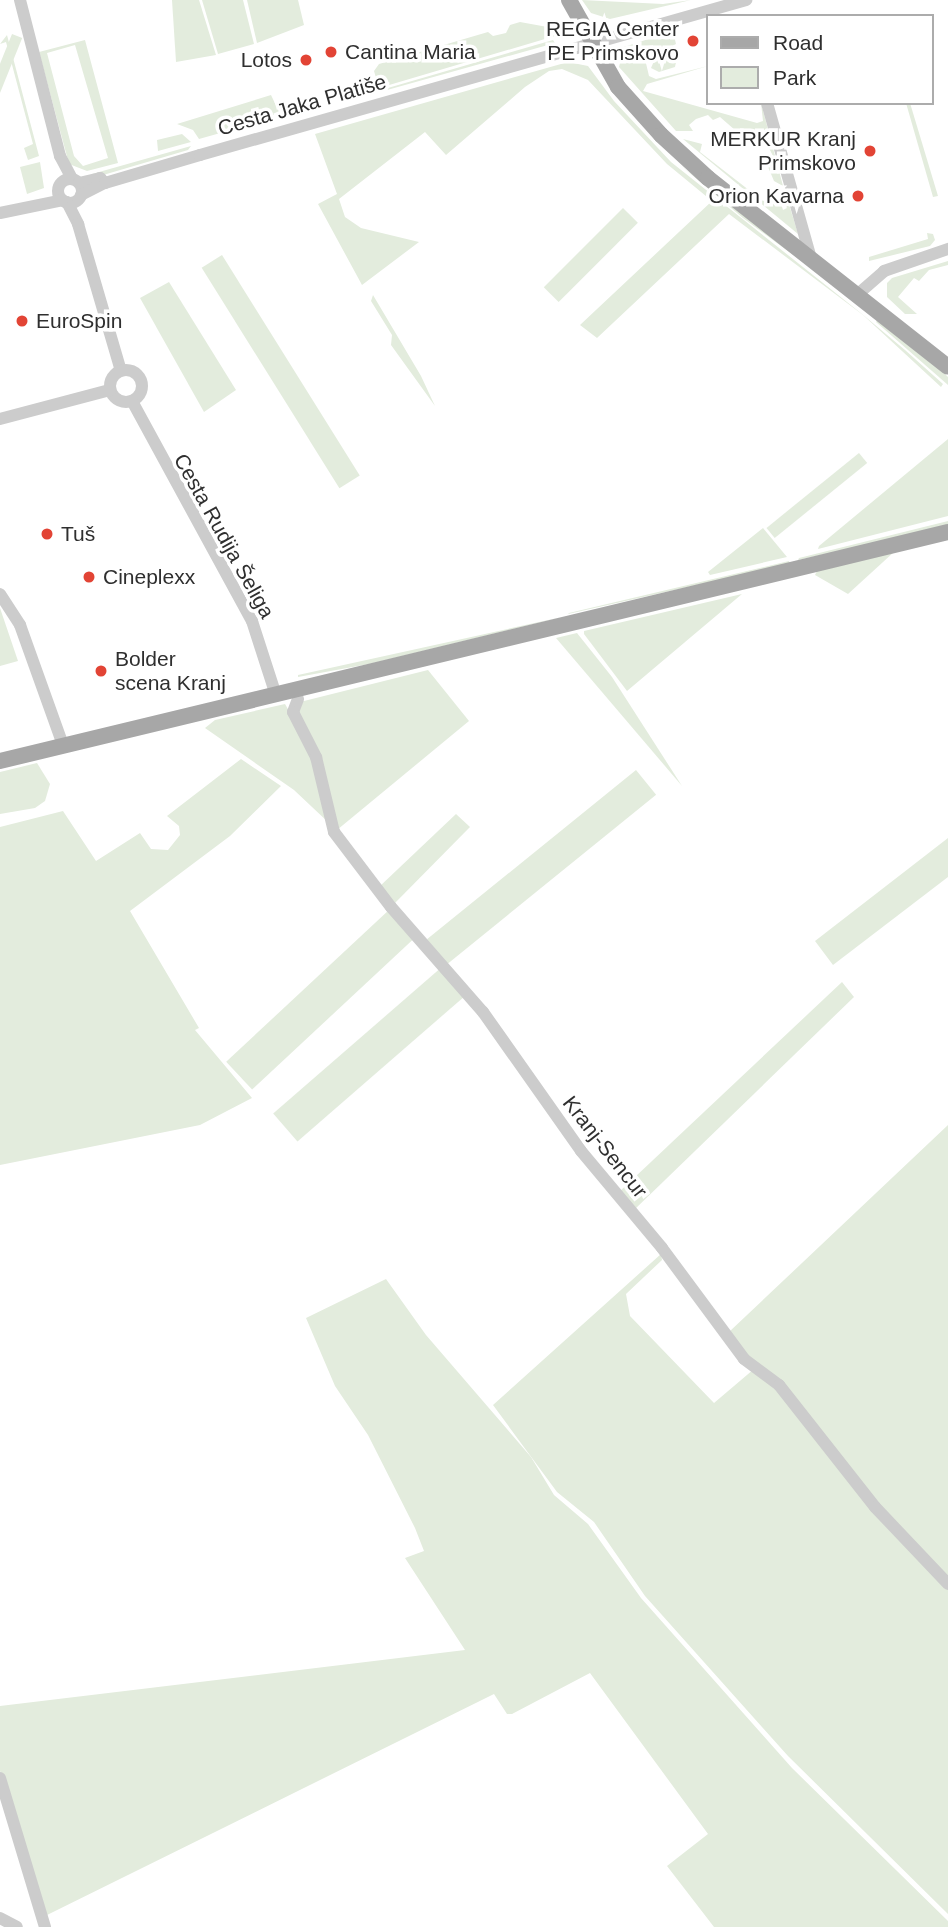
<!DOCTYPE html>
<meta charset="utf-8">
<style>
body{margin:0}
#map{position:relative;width:948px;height:1927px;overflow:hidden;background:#fff;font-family:Helvetica,sans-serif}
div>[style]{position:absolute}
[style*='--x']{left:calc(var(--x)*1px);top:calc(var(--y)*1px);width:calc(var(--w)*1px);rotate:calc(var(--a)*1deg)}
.green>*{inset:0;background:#e3ecdd;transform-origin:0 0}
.minor>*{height:12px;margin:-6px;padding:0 6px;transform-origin:6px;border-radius:6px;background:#ccc}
.minor>.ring{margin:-6px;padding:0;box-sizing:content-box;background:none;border:12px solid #ccc;border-radius:50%}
.major>*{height:16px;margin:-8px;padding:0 8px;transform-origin:8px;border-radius:8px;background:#a7a7a7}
.dots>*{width:19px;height:19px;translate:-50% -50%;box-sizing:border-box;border:4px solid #fff;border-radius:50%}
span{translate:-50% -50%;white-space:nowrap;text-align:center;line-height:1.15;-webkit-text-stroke:7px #fff;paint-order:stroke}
.poi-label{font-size:21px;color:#2f2f2f}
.right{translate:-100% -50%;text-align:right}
.left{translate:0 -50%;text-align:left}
.street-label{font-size:21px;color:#2f2f2f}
.legend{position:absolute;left:706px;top:14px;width:228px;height:91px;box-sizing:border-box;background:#fff;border:2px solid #acacac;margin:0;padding:9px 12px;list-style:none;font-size:21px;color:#2f2f2f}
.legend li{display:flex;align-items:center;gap:14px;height:35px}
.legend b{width:35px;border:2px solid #acacac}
</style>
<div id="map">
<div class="green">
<i style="clip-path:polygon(172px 0,199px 0,216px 55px,176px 62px)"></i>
<i style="clip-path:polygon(202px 0,243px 0,254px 44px,218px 54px)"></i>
<i style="clip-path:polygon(247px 0,298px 0,304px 25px,257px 43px)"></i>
<i style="clip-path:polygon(582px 0,663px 4px,691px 0,610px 19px,591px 13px)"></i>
<i style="clip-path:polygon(520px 22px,553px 28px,555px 36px,379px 88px,374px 71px,379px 64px,488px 32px,493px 36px,506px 33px,510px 25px)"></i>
<i style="clip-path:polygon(673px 31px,676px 44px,645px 59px,649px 76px,656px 79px,708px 66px,647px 84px,643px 91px,757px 123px,763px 121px,761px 103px,783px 186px,774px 181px,766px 162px,773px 156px,766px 142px,757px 137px,751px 144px,720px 117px,713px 120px,708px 115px,696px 119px,689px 125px,693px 131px,676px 131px,619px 67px,624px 47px)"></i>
<i style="left:12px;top:34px;width:11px;height:142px;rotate:22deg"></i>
<i style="clip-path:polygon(7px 35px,39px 156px,28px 160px,24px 148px,33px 144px,6px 42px,0 44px)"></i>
<i style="clip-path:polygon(evenodd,85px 40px,118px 163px,87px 171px,69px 164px,39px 52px,85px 40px,75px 45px,108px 158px,83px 166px,74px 156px,47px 53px,75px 45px)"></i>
<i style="clip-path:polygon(553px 40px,555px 43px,380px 92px,381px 90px)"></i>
<i style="clip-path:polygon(678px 52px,675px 67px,659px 72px,651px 68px,655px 59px)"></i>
<i style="clip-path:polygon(568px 62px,588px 66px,614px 101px,671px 162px,862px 314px,905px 350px,943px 384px,941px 387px,863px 315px,729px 214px,597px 338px,580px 325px,712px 201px,667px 164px,588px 80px,562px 69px,549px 71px,525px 87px,446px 155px,425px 132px,339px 199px,345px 217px,361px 228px,419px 242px,362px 285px,318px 204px,337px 194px,315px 134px)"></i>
<i style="clip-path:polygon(271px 95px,281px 116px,199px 139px,193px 130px,177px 124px)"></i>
<i style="clip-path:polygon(906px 103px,910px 103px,938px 196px,933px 197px)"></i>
<i style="clip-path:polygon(182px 134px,191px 142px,158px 151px,157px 140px)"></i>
<i style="clip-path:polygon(683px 139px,702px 144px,700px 152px,763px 201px,779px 197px,783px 210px,787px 208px,780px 197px,788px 201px,798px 234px)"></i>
<i style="clip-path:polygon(191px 146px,188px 150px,93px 178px,92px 174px)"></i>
<i style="clip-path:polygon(40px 162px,44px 188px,27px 194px,20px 167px)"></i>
<i style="clip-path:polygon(679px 164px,724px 200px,830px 282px,743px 218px)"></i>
<i style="left:623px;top:208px;width:21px;height:112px;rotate:45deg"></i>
<i style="clip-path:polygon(927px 233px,933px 234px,935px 240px,930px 246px,869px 261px,869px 257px,928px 239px)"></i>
<i style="left:222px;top:255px;width:260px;height:24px;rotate:58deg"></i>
<i style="clip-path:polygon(948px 261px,948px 265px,929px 270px,919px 281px,914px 278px,898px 297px,917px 314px,905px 314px,887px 297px,887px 283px,892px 278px)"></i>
<i style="clip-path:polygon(169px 282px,236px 390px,204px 412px,140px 298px)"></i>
<i style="clip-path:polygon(373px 295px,421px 376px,435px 406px,391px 345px,392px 335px,371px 301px)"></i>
<i style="clip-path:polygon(878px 319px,936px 365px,948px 377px,948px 385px,876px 322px)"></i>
<i style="clip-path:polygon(948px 439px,948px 516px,818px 549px,819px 546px)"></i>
<i style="left:859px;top:453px;width:13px;height:119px;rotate:51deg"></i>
<i style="clip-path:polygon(948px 521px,948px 527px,798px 560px,799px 558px)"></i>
<i style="clip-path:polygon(763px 528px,787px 557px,710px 575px,708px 572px)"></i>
<i style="clip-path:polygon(894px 552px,848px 594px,815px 575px,817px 571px)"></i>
<i style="clip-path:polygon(789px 561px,790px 564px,568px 614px,569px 613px)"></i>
<i style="clip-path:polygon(742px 594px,627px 691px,584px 634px,584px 631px)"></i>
<i style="clip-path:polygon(0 608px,18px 661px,0 666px)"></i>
<i style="clip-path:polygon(562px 617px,369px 664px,298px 677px,298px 675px)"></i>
<i style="clip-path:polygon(577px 633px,612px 677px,682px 786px,556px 638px)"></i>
<i style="clip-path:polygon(428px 670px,469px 721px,337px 830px,296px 708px,300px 702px)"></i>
<i style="clip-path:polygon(285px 704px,310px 747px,329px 823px,294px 790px,205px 728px,215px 720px)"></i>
<i style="clip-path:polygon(241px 759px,281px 786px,230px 836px,130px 911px,199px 1028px,195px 1030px,252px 1098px,200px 1125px,0 1165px,0 827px,63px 811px,96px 861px,140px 833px,151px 849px,168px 850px,180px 835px,179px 826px,167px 816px)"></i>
<i style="clip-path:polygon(37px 763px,50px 784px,45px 801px,35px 808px,0 814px,0 772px)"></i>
<i style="left:636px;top:770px;width:32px;height:269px;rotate:51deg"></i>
<i style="clip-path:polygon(456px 814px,470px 827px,393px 905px,379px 887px)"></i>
<i style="clip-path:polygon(948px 838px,948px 877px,833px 965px,815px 941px)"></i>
<i style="left:390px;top:909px;width:38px;height:224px;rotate:47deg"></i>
<i style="left:443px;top:966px;width:37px;height:225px;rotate:49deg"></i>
<i style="clip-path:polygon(842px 982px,854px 997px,634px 1210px,618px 1193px)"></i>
<i style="clip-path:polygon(948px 1125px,948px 1914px,788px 1756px,645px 1596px,594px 1522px,557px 1492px,493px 1405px,661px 1254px,662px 1260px,626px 1294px,630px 1316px,714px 1403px,754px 1369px,729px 1332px)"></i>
<i style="clip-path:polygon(386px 1279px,426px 1335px,531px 1457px,554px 1495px,588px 1524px,641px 1598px,792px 1768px,948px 1921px,948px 1927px,714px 1927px,667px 1866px,708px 1834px,590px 1673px,512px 1714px,507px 1714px,494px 1694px,43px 1917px,0 1771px,0 1706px,465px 1650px,405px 1558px,424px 1551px,415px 1528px,368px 1435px,335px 1386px,306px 1318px)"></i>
</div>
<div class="minor">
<i style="--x:20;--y:0;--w:161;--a:75.6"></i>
<i style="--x:60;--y:156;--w:26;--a:62"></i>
<i style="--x:767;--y:103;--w:162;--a:74.2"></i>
<i class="ring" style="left:58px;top:179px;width:12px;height:12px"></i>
<i style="--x:79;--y:183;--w:22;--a:-13"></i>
<i style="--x:100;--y:178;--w:7;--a:45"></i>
<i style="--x:81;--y:195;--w:27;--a:-27"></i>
<i style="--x:105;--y:183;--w:99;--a:-16.4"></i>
<i style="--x:200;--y:155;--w:568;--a:-15.85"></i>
<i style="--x:67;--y:202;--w:25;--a:63"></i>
<i style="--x:78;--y:224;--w:153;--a:73.7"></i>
<i style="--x:0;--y:213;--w:64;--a:-11.7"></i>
<i style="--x:858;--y:294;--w:35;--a:-41"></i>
<i style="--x:884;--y:271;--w:68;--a:-19"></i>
<i class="ring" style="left:110px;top:370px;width:20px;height:20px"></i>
<i style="--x:132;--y:401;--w:251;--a:61.4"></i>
<i style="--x:252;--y:621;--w:75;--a:72.1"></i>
<i style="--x:0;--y:419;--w:114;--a:-14.8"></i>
<i style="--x:0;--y:594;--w:37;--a:57"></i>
<i style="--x:20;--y:625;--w:127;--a:70.3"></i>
<i style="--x:298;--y:699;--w:14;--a:111"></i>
<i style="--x:293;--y:712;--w:51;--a:62.9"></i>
<i style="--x:316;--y:757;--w:77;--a:76.5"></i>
<i style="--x:334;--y:832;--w:94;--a:52.8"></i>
<i style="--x:391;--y:907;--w:140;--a:48.8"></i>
<i style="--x:483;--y:1012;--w:170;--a:54.8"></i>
<i style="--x:581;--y:1151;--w:126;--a:50.1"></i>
<i style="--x:662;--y:1248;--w:138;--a:53.5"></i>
<i style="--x:744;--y:1359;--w:44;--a:36.6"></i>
<i style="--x:779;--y:1385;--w:155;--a:51.8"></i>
<i style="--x:875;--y:1507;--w:106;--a:46.5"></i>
<i style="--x:0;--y:1778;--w:156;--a:73.2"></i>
<i style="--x:0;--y:1918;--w:19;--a:28"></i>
</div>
<div class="major">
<i style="--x:569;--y:0;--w:100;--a:60.6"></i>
<i style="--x:618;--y:87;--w:64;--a:48.1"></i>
<i style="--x:661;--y:135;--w:64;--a:42.5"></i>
<i style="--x:708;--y:178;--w:305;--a:38.2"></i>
<i style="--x:0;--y:761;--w:975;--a:-13.58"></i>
</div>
<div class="dots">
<i style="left:693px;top:41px;background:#e24435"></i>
<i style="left:331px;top:52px;background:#e24435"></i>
<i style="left:306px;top:60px;background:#e24435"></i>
<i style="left:870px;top:151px;background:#e24435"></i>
<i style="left:858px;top:196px;background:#e24435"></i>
<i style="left:22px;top:321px;background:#e24435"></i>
<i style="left:47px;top:534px;background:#e24435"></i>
<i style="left:89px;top:577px;background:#e24435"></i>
<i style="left:101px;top:671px;background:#e24435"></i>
</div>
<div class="poi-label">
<span class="right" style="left:679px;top:41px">REGIA Center<br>PE Primskovo</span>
<span class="left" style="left:345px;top:52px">Cantina Maria</span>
<span class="right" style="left:292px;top:60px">Lotos</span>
<span class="right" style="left:856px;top:151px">MERKUR Kranj<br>Primskovo</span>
<span class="right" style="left:844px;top:196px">Orion Kavarna</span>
<span class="left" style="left:36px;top:321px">EuroSpin</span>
<span class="left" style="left:61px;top:534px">Tuš</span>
<span class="left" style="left:103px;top:577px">Cineplexx</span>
<span class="left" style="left:115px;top:671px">Bolder<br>scena Kranj</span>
</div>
<div class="street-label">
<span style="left:302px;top:105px;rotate:-16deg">Cesta Jaka Platiše</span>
<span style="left:224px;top:536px;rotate:61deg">Cesta Rudija Šeliga</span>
<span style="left:605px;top:1147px;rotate:52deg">Kranj-Sencur</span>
</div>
<ul class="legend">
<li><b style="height:9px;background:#a7a7a7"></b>Road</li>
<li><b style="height:19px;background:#e3ecdd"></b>Park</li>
</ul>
</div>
